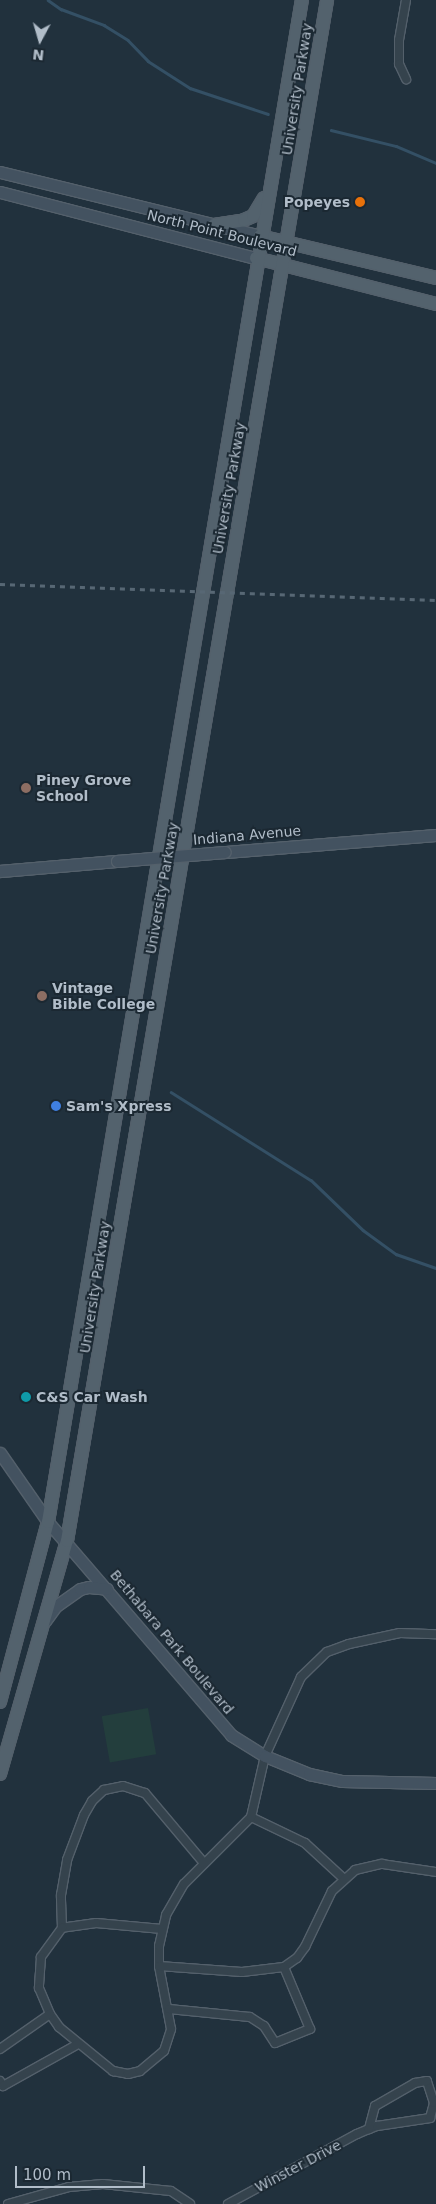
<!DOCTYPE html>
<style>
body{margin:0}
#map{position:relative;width:436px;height:2204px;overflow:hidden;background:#21313d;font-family:"DejaVu Sans",sans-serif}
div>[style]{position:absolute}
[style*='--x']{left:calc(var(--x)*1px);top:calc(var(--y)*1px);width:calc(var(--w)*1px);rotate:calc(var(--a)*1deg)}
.green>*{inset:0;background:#233e3d;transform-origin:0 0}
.stream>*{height:2.5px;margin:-1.25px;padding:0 1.25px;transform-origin:1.25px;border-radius:1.25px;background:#345065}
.roads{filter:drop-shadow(1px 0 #54606b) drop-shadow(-1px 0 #54606b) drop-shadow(0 1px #54606b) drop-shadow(0 -1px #54606b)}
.street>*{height:8px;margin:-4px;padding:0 4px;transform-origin:4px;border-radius:4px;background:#35434d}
.secondary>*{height:11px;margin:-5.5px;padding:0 5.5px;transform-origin:5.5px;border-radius:5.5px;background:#435260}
.primary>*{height:12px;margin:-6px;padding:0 6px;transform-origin:6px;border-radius:6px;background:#53626d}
.rail>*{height:2.5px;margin-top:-1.25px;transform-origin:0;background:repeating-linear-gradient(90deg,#576774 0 5px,transparent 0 10px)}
.bridges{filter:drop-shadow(1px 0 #54606b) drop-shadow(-1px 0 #54606b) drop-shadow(0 1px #54606b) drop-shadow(0 -1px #54606b)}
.secondary-bridge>*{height:11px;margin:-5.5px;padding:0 5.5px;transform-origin:5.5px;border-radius:5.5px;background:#435260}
.dots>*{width:14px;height:14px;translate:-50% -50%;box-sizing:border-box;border:2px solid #1b2832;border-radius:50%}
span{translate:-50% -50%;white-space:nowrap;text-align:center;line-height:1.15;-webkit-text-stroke:4px #1b2832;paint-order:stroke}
.street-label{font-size:14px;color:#b1bdc9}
.poi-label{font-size:14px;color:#b1bdc9;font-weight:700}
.right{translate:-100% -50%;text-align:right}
.left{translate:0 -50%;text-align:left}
.north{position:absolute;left:15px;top:15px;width:50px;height:50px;-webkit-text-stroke:4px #1b2832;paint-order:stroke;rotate:186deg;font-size:14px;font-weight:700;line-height:20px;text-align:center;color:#b1bdc9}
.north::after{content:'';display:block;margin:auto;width:18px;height:22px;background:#b1bdc9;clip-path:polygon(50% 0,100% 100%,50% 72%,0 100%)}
.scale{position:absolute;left:15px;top:2166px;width:130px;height:22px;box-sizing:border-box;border:2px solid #b1bdc9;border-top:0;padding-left:6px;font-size:15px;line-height:18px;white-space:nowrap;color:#b1bdc9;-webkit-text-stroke:4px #1b2832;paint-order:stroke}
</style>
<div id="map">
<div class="green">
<i style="left:148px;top:1708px;width:47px;height:47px;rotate:80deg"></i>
</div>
<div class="stream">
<i style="--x:48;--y:0;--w:16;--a:35"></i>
<i style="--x:61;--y:9;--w:46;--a:20.4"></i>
<i style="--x:104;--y:25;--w:28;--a:32"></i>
<i style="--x:128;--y:40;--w:29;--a:46"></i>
<i style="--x:148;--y:61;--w:50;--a:32.7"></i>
<i style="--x:190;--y:88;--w:82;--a:18.4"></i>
<i style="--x:331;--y:130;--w:67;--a:13.8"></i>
<i style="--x:396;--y:146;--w:43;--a:23"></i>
<i style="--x:171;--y:1092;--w:165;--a:32.2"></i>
<i style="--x:311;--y:1180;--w:72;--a:43.9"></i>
<i style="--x:363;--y:1230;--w:41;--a:36"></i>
<i style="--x:396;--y:1254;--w:42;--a:19.3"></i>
</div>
<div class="roads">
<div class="street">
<i style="--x:406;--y:0;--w:41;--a:99.9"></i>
<i style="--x:399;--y:40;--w:24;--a:90"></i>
<i style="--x:399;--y:64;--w:17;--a:65"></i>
<i style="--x:251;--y:1817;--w:60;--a:25.7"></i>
<i style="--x:305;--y:1843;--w:52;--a:42.6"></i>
<i style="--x:62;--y:1928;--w:33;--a:-92"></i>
<i style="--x:61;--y:1895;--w:36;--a:-80"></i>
<i style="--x:67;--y:1860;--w:48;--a:-69.3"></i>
<i style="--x:84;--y:1815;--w:16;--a:-60"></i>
<i style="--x:92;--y:1801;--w:16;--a:-43"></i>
<i style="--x:104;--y:1790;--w:19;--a:-12"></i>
<i style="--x:123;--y:1786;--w:23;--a:18"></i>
<i style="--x:145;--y:1793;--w:92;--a:49.9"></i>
<i style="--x:162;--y:1929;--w:66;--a:-174.8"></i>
<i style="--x:96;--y:1923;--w:34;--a:172"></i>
<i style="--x:62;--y:1928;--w:36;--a:126"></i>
<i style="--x:41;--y:1957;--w:31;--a:94"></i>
<i style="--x:39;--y:1988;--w:28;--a:67"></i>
<i style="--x:50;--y:2014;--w:16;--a:55"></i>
<i style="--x:59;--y:2027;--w:70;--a:39.2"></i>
<i style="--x:113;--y:2071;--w:15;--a:11"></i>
<i style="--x:128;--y:2074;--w:12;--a:-14"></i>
<i style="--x:140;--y:2071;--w:31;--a:-40"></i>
<i style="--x:164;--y:2051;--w:23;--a:-72"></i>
<i style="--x:171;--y:2029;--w:64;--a:-100.8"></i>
<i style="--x:159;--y:1966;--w:20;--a:-90"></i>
<i style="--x:159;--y:1946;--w:32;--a:-77"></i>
<i style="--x:166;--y:1915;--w:36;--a:-60"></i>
<i style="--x:184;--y:1884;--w:95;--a:-45"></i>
<i style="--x:251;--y:1817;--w:63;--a:-77.1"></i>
<i style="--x:265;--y:1756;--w:87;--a:-65.5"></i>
<i style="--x:301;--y:1677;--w:36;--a:-44"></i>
<i style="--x:327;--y:1652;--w:23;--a:-20"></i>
<i style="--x:349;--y:1644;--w:52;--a:-12.2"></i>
<i style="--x:400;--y:1633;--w:36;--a:2"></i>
<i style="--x:159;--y:1966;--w:83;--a:4.1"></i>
<i style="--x:242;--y:1972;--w:42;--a:-6.8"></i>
<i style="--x:284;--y:1967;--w:16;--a:-35"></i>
<i style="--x:297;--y:1958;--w:14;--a:-54"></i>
<i style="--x:305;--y:1947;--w:62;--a:-64.3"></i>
<i style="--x:332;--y:1891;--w:31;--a:-42"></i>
<i style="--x:355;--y:1870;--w:28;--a:-13"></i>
<i style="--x:382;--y:1864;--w:55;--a:8.4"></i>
<i style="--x:169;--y:2009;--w:81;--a:5.6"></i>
<i style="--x:250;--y:2017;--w:17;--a:33"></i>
<i style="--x:264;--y:2026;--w:20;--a:57"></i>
<i style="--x:275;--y:2043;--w:38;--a:-22"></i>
<i style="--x:310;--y:2029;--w:67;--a:-112.8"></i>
<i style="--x:0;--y:2049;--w:61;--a:-35"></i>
<i style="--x:0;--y:2081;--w:6;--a:59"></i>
<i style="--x:3;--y:2086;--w:86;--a:-29.2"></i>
<i style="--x:8;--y:2204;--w:63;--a:-15.6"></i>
<i style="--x:69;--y:2187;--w:34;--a:-5"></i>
<i style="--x:103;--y:2184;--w:68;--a:5.9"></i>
<i style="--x:171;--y:2191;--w:23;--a:34"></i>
<i style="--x:228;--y:2204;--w:147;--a:-28.5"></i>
<i style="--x:357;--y:2134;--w:13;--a:-23"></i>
<i style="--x:369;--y:2129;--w:9;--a:-21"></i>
<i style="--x:377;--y:2126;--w:54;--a:-8.6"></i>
<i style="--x:430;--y:2118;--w:16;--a:-75"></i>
<i style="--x:434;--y:2103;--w:23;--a:-108"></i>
<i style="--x:427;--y:2081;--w:12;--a:171"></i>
<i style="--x:415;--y:2083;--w:46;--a:150.1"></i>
<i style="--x:375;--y:2106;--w:24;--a:105"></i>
</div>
<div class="secondary">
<i style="--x:0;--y:172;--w:268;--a:13.8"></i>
<i style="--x:0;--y:192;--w:264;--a:14.5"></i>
<i style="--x:225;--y:852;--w:212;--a:-4.6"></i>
<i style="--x:0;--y:871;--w:117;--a:-4.9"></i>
<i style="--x:0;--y:1453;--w:84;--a:55.2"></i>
<i style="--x:48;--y:1522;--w:281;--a:49.3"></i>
<i style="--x:231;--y:1735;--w:40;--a:32"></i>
<i style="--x:265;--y:1756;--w:48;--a:22.2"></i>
<i style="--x:309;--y:1774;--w:34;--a:12"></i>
<i style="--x:342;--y:1781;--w:94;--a:1.2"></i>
<i style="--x:45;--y:1621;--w:19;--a:-54"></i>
<i style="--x:56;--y:1606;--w:29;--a:-35"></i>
<i style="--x:80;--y:1589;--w:9;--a:-13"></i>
<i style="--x:89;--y:1587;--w:18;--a:6"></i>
</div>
<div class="primary">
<i style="--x:214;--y:225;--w:30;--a:-9"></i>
<i style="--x:244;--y:220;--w:10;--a:-24"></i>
<i style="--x:253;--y:216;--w:21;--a:-59"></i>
<i style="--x:260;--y:236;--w:181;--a:13.4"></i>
<i style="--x:256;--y:258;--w:186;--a:14.3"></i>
<i style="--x:0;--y:1702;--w:186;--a:-75.1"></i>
<i style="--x:48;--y:1522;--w:1543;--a:-80.53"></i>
<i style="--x:0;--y:1774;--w:242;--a:-74"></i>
<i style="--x:67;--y:1541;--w:1563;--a:-80.42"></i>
</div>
</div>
<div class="rail">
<i style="--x:0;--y:584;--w:436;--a:2.1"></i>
</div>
<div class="bridges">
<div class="secondary-bridge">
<i style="--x:117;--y:861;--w:108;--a:-4.8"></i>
</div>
</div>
<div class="dots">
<i style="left:360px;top:202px;background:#e8710a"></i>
<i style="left:26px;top:788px;background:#8d6e63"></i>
<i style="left:42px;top:996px;background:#8d6e63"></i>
<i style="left:56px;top:1106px;background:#3f7fe0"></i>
<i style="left:26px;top:1397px;background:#0f9aa8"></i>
</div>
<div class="street-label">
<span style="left:297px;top:89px;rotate:-81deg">University Parkway</span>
<span style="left:222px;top:233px;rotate:14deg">North Point Boulevard</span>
<span style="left:229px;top:488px;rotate:-80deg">University Parkway</span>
<span style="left:247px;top:835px;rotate:-5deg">Indiana Avenue</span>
<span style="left:162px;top:888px;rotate:-80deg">University Parkway</span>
<span style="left:95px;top:1287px;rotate:-81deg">University Parkway</span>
<span style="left:172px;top:1642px;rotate:50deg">Bethabara Park Boulevard</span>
<span style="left:298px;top:2166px;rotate:-28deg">Winster Drive</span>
</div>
<div class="poi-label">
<span class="right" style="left:350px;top:202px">Popeyes</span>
<span class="left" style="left:36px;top:788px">Piney Grove<br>School</span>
<span class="left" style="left:52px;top:996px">Vintage<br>Bible College</span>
<span class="left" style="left:66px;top:1106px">Sam's Xpress</span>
<span class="left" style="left:36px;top:1397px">C&amp;S Car Wash</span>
</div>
<div class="north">N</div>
<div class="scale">100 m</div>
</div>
